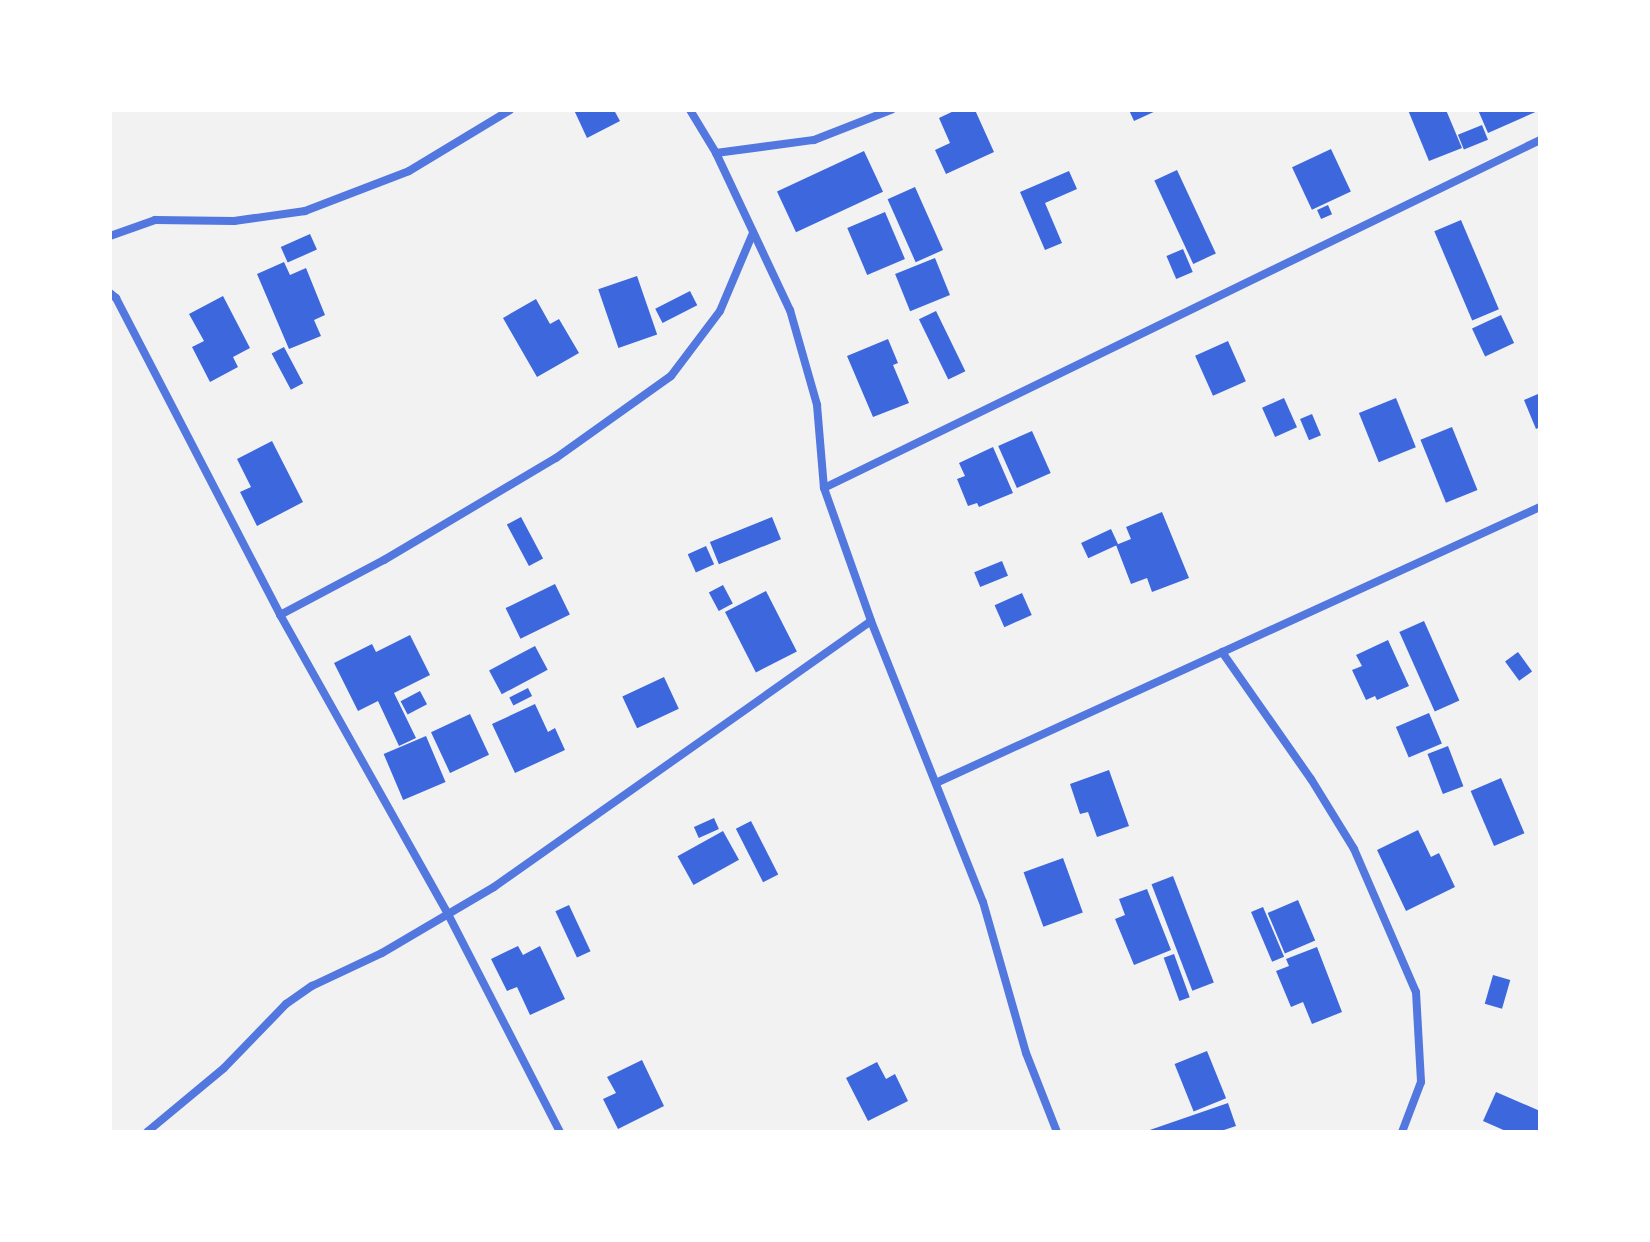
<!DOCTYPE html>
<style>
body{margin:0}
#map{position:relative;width:1650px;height:1242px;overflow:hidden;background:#f2f2f2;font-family:"PT Sans Narrow",sans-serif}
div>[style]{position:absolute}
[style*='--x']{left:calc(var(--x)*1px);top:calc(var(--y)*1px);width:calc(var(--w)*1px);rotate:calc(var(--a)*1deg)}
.building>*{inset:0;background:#3d67dc;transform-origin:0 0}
.minor>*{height:8px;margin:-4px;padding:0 4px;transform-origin:4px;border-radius:4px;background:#5277de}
span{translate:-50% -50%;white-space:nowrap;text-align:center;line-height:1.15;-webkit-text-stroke:6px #fff;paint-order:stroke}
.frame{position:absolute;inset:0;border:112px solid #fff;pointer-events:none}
</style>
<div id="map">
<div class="building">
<i style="clip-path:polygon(574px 110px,614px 110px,620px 121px,587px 138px)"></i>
<i style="clip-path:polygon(956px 110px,975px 110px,994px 152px,946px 174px,935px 150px,950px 143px,939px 118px)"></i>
<i style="clip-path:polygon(1129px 110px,1158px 110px,1134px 121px)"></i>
<i style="clip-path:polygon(1408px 110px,1446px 110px,1462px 148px,1429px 161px)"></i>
<i style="clip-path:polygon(1478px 110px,1540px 110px,1488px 133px)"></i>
<i style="left:1482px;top:125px;width:16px;height:26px;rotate:68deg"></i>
<i style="left:1331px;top:149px;width:47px;height:43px;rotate:65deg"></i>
<i style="left:864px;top:151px;width:45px;height:96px;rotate:65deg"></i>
<i style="left:1177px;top:170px;width:92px;height:25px;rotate:65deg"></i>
<i style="clip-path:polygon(1069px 171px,1077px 189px,1045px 203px,1062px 243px,1045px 250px,1020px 192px)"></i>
<i style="left:915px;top:187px;width:69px;height:30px;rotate:66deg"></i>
<i style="left:1328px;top:205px;width:10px;height:12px;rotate:66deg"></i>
<i style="left:885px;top:212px;width:51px;height:41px;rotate:67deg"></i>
<i style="left:1461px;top:220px;width:97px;height:29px;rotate:67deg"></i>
<i style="left:310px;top:234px;width:17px;height:32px;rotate:66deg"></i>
<i style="left:1183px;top:249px;width:25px;height:18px;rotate:67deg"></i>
<i style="left:935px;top:258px;width:40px;height:43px;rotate:68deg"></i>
<i style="clip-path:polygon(284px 262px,290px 275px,306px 268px,325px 315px,314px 320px,321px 336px,289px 349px,257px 274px)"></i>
<i style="left:637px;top:276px;width:62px;height:41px;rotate:71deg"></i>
<i style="left:690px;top:291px;width:16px;height:39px;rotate:63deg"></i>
<i style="clip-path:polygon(223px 296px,250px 348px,233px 357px,238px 367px,210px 382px,192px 347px,204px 341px,189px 314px)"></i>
<i style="clip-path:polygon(536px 299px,550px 324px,559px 319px,579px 353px,537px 377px,503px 318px)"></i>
<i style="left:936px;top:311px;width:67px;height:19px;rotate:64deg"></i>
<i style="left:1501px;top:315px;width:31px;height:32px;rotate:65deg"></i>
<i style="clip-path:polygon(888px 339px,898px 363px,893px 365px,909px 403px,873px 417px,847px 356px)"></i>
<i style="left:1228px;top:341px;width:44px;height:36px;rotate:66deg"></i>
<i style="left:284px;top:347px;width:41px;height:14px;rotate:62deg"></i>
<i style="clip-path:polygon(1538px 394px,1540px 427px,1536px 429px,1524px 400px)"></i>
<i style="left:1284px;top:398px;width:32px;height:24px;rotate:66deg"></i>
<i style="left:1396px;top:398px;width:53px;height:40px;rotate:68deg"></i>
<i style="left:1312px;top:414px;width:23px;height:13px;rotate:67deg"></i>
<i style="left:1452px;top:427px;width:68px;height:34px;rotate:68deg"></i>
<i style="left:1032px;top:431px;width:46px;height:37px;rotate:66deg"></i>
<i style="clip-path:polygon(272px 441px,303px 502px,257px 526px,240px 492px,251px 487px,237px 459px)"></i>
<i style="clip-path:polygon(993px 447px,1013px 493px,979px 507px,977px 503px,968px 506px,957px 479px,965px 476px,959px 463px)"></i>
<i style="clip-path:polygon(1162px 512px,1189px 578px,1152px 592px,1147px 578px,1131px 584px,1116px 545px,1131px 539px,1126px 527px)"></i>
<i style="left:521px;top:517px;width:47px;height:16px;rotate:62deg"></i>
<i style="left:772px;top:517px;width:24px;height:67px;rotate:68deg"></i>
<i style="left:1111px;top:529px;width:17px;height:33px;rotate:65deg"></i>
<i style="left:706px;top:546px;width:20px;height:20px;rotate:66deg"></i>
<i style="left:1002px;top:561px;width:16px;height:30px;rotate:68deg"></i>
<i style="left:555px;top:584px;width:34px;height:55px;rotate:64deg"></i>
<i style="left:723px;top:585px;width:21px;height:16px;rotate:62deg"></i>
<i style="left:766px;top:591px;width:68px;height:46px;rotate:63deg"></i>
<i style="left:1022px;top:593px;width:24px;height:30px;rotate:66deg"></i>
<i style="left:1424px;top:621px;width:87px;height:27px;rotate:66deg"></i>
<i style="clip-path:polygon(410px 635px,430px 675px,394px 693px,416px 738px,399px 746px,378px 701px,358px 711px,334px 663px,372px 644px,376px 652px)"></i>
<i style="clip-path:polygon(1388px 640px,1409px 686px,1377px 700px,1375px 696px,1366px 700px,1352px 670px,1362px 666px,1356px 655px)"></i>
<i style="left:535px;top:646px;width:27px;height:52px;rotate:62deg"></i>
<i style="left:1518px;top:652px;width:24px;height:16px;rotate:54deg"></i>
<i style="left:664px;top:677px;width:35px;height:46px;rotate:65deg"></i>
<i style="left:528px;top:688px;width:9px;height:21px;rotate:63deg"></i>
<i style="left:420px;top:691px;width:15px;height:22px;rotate:62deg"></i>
<i style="clip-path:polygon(535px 704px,548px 732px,555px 728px,565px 750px,515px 773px,492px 724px)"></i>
<i style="left:1429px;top:713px;width:33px;height:36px;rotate:67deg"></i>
<i style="left:470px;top:714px;width:45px;height:43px;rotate:65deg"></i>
<i style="left:426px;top:736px;width:50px;height:46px;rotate:67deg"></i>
<i style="left:1448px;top:746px;width:43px;height:22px;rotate:69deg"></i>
<i style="clip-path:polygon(1109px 770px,1129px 826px,1097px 837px,1088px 812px,1080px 814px,1070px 784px)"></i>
<i style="left:1501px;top:778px;width:60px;height:33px;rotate:67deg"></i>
<i style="left:714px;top:818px;width:12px;height:22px;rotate:66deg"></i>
<i style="left:751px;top:821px;width:60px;height:17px;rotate:63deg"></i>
<i style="clip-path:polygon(1418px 830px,1431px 857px,1439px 853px,1455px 887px,1406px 911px,1377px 850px)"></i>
<i style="left:723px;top:831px;width:33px;height:52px;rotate:61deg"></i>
<i style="left:1063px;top:858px;width:58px;height:42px;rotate:70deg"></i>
<i style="left:1173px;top:876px;width:114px;height:23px;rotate:69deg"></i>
<i style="clip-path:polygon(1147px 889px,1171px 950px,1134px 965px,1115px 919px,1125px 915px,1119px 899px)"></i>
<i style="left:1298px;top:900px;width:44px;height:33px;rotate:67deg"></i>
<i style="left:569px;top:905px;width:51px;height:15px;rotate:65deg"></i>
<i style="left:1263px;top:907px;width:54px;height:13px;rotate:67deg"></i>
<i style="clip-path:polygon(518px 946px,523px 955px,540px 946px,565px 999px,530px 1015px,517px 987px,507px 991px,491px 959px)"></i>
<i style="clip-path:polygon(1317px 947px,1342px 1012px,1312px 1024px,1303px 1002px,1291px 1007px,1276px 971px,1289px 966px,1286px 959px)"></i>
<i style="left:1174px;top:954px;width:46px;height:11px;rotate:70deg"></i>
<i style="left:1493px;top:975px;width:18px;height:30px;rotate:16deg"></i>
<i style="left:1207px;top:1051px;width:51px;height:35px;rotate:68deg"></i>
<i style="clip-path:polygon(642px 1060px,664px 1106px,618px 1129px,603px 1099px,616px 1093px,607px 1077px)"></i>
<i style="clip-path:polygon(877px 1062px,886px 1079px,895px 1074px,908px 1101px,868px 1121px,846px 1078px)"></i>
<i style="clip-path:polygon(1496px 1092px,1540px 1111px,1540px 1132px,1508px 1132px,1483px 1121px)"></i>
<i style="clip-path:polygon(1228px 1103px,1236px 1126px,1218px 1132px,1144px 1132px)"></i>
</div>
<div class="minor">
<i style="--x:690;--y:110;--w:50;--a:58.8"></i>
<i style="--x:716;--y:153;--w:174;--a:64.8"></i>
<i style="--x:790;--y:310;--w:99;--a:74.1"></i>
<i style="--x:817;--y:405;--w:83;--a:85.2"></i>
<i style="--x:824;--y:488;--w:141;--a:70.5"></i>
<i style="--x:871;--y:621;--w:302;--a:68.3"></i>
<i style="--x:983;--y:902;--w:157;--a:74.1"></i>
<i style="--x:1026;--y:1053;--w:85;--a:68.6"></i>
<i style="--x:716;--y:153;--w:99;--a:-7.6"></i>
<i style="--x:814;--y:140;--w:83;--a:-21.3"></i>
<i style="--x:110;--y:236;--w:48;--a:-19.6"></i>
<i style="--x:155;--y:220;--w:79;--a:0.7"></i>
<i style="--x:234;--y:221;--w:72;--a:-8"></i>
<i style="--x:305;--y:211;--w:111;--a:-21"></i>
<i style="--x:409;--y:171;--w:118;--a:-31.1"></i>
<i style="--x:110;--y:293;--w:8;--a:40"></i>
<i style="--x:116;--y:298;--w:357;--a:62.6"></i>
<i style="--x:824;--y:488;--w:796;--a:-25.92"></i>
<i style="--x:1222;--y:652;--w:155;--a:55"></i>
<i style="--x:1311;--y:779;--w:82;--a:58.4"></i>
<i style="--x:1354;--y:849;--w:156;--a:66.6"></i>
<i style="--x:1416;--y:992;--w:90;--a:86.8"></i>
<i style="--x:1421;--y:1082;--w:53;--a:110.8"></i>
<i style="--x:938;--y:782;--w:662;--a:-24.55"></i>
<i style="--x:147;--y:1132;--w:100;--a:-39.7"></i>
<i style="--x:224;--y:1068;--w:89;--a:-45.9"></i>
<i style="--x:286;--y:1004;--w:32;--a:-35"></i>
<i style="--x:312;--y:986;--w:77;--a:-25.2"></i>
<i style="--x:382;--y:953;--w:130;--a:-30.5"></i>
<i style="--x:494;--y:887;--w:461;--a:-35.2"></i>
<i style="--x:560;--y:1132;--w:245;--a:-117.2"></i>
<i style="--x:448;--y:914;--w:343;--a:-119.3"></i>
<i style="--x:280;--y:615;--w:118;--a:-27.9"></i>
<i style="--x:384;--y:560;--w:200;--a:-30.7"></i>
<i style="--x:556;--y:458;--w:141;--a:-35.5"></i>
<i style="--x:671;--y:376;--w:81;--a:-53"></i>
<i style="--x:720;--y:311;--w:85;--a:-67.1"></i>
</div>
<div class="frame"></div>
</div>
